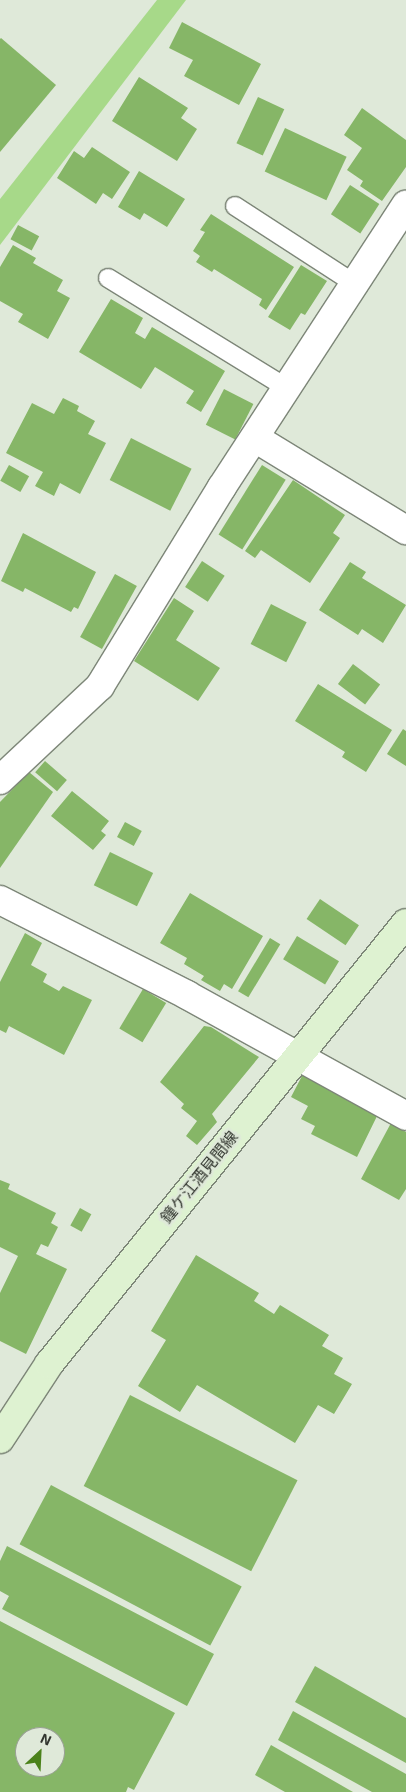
<!DOCTYPE html>
<meta charset="utf-8">
<style>
body{margin:0}
#map{position:relative;width:406px;height:1792px;overflow:hidden;background:#dfe9d9;font-family:"Exo 2","Noto Sans JP",sans-serif}
div>[style]{position:absolute}
[style*='--x']{left:calc(var(--x)*1px);top:calc(var(--y)*1px);width:calc(var(--w)*1px);rotate:calc(var(--a)*1deg)}
.water>*{inset:0;background:#a7d989}
.building>*{inset:0;background:#86b667;transform-origin:0 0}
.roads{filter:drop-shadow(1px 0 #7d8678) drop-shadow(-1px 0 #7d8678) drop-shadow(0 1px #7d8678) drop-shadow(0 -1px #7d8678)}
.service>*{height:18px;margin:-9px;padding:0 9px;transform-origin:9px;border-radius:9px;background:#fff}
.minor>*{height:28px;margin:-14px;padding:0 14px;transform-origin:14px;border-radius:14px;background:#fff}
.secondary>*{height:28px;margin:-14px;padding:0 14px;transform-origin:14px;border-radius:14px;background:#def2d1}
span{translate:-50% -50%;white-space:nowrap;text-align:center;line-height:1.15;-webkit-text-stroke:5px #dfe9d9;paint-order:stroke}
.street-label{font-size:16px;color:#32362f}
.north{position:absolute;left:15px;top:1727px;width:50px;height:50px;box-sizing:border-box;background:#dfe9d9;border:1px solid #9aa195;border-radius:50%;rotate:25deg;font-size:14px;font-weight:700;line-height:20px;text-align:center;color:#32362f}
.north::after{content:'';display:block;margin:auto;width:18px;height:22px;background:#4b821b;clip-path:polygon(50% 0,100% 100%,50% 72%,0 100%)}
</style>
<div id="map">
<div class="water">
<i style="clip-path:polygon(157px 0,186px 0,0 245px,0 199px)"></i>
</div>
<div class="building">
<i style="clip-path:polygon(182px 22px,261px 64px,239px 105px,184px 76px,193px 60px,169px 48px)"></i>
<i style="clip-path:polygon(1px 38px,56px 85px,0 152px,0 39px)"></i>
<i style="clip-path:polygon(139px 77px,188px 108px,181px 118px,197px 129px,177px 161px,112px 121px)"></i>
<i style="left:258px;top:97px;width:29px;height:51px;rotate:25deg"></i>
<i style="clip-path:polygon(362px 108px,406px 140px,406px 167px,382px 201px,360px 186px,363px 181px,347px 170px,362px 148px,344px 135px)"></i>
<i style="left:285px;top:128px;width:68px;height:48px;rotate:25deg"></i>
<i style="clip-path:polygon(92px 147px,130px 172px,112px 199px,103px 193px,96px 204px,57px 178px,74px 151px,84px 158px)"></i>
<i style="clip-path:polygon(139px 171px,185px 199px,167px 227px,144px 213px,140px 220px,118px 207px)"></i>
<i style="left:350px;top:185px;width:35px;height:35px;rotate:33deg"></i>
<i style="clip-path:polygon(211px 214px,294px 267px,266px 310px,259px 305px,262px 299px,214px 269px,212px 272px,196px 262px,200px 256px,193px 251px,205px 232px,200px 230px)"></i>
<i style="left:18px;top:225px;width:24px;height:16px;rotate:28deg"></i>
<i style="clip-path:polygon(13px 245px,36px 258px,33px 263px,63px 280px,57px 291px,70px 298px,48px 339px,18px 322px,23px 314px,0 301px,0 267px)"></i>
<i style="clip-path:polygon(301px 265px,327px 281px,305px 315px,301px 313px,290px 330px,268px 317px)"></i>
<i style="clip-path:polygon(111px 299px,143px 318px,135px 333px,145px 339px,152px 327px,225px 371px,201px 412px,186px 403px,194px 391px,155px 367px,141px 389px,79px 352px)"></i>
<i style="left:224px;top:389px;width:33px;height:40px;rotate:27deg"></i>
<i style="clip-path:polygon(63px 398px,79px 406px,77px 411px,95px 421px,88px 434px,106px 443px,80px 494px,60px 483px,54px 496px,35px 486px,43px 472px,6px 453px,32px 403px,54px 414px)"></i>
<i style="left:131px;top:438px;width:68px;height:47px;rotate:27deg"></i>
<i style="left:9px;top:465px;width:23px;height:18px;rotate:29deg"></i>
<i style="left:262px;top:465px;width:28px;height:82px;rotate:32deg"></i>
<i style="clip-path:polygon(293px 480px,345px 515px,333px 533px,340px 538px,310px 583px,261px 550px,255px 558px,245px 551px)"></i>
<i style="clip-path:polygon(23px 533px,96px 572px,78px 609px,74px 607px,71px 612px,25px 588px,23px 592px,1px 581px)"></i>
<i style="left:202px;top:561px;width:27px;height:31px;rotate:33deg"></i>
<i style="clip-path:polygon(350px 562px,366px 572px,362px 578px,406px 605px,383px 643px,362px 629px,358px 635px,319px 610px)"></i>
<i style="left:115px;top:574px;width:25px;height:72px;rotate:29deg"></i>
<i style="clip-path:polygon(174px 598px,194px 611px,176px 640px,220px 668px,198px 701px,134px 661px)"></i>
<i style="left:271px;top:604px;width:40px;height:45px;rotate:27deg"></i>
<i style="left:353px;top:664px;width:34px;height:25px;rotate:37deg"></i>
<i style="clip-path:polygon(318px 684px,392px 730px,366px 772px,342px 757px,345px 752px,295px 721px)"></i>
<i style="clip-path:polygon(403px 729px,406px 731px,406px 766px,387px 754px)"></i>
<i style="left:45px;top:761px;width:29px;height:15px;rotate:41deg"></i>
<i style="clip-path:polygon(29px 772px,53px 792px,0 868px,0 802px)"></i>
<i style="clip-path:polygon(72px 791px,109px 821px,101px 831px,106px 835px,93px 850px,51px 816px)"></i>
<i style="left:125px;top:822px;width:19px;height:17px;rotate:28deg"></i>
<i style="left:110px;top:852px;width:48px;height:37px;rotate:26deg"></i>
<i style="clip-path:polygon(190px 893px,263px 936px,232px 989px,224px 984px,220px 991px,201px 980px,204px 976px,184px 964px,187px 958px,160px 943px)"></i>
<i style="left:320px;top:899px;width:47px;height:24px;rotate:34deg"></i>
<i style="clip-path:polygon(25px 933px,42px 943px,31px 965px,47px 974px,43px 982px,59px 991px,63px 986px,92px 1000px,64px 1055px,9px 1026px,6px 1033px,0 1030px,0 982px)"></i>
<i style="left:297px;top:936px;width:49px;height:27px;rotate:31deg"></i>
<i style="left:270px;top:938px;width:12px;height:62px;rotate:31deg"></i>
<i style="left:143px;top:989px;width:27px;height:46px;rotate:31deg"></i>
<i style="clip-path:polygon(204px 1026px,211px 1027px,259px 1057px,212px 1114px,217px 1122px,197px 1145px,186px 1136px,197px 1121px,181px 1108px,184px 1104px,160px 1082px)"></i>
<i style="clip-path:polygon(303px 1074px,379px 1112px,357px 1157px,311px 1134px,315px 1126px,301px 1119px,308px 1106px,291px 1097px)"></i>
<i style="clip-path:polygon(391px 1123px,406px 1132px,406px 1189px,399px 1200px,361px 1179px)"></i>
<i style="clip-path:polygon(0 1180px,10px 1184px,8px 1189px,56px 1213px,51px 1223px,58px 1227px,48px 1247px,41px 1244px,36px 1254px,67px 1269px,26px 1354px,0 1341px,0 1293px,18px 1256px,0 1247px)"></i>
<i style="left:80px;top:1208px;width:13px;height:20px;rotate:29deg"></i>
<i style="clip-path:polygon(196px 1255px,259px 1293px,254px 1301px,274px 1314px,280px 1305px,329px 1335px,322px 1346px,343px 1358px,334px 1374px,352px 1384px,334px 1414px,318px 1405px,295px 1443px,197px 1385px,180px 1412px,138px 1386px,166px 1340px,151px 1331px)"></i>
<i style="left:130px;top:1395px;width:188px;height:102px;rotate:27deg"></i>
<i style="left:51px;top:1485px;width:216px;height:67px;rotate:28deg"></i>
<i style="clip-path:polygon(7px 1546px,214px 1654px,187px 1706px,2px 1609px,9px 1596px,0 1591px,0 1561px)"></i>
<i style="clip-path:polygon(evenodd,0 1621px,175px 1713px,134px 1790px,128px 1787px,126px 1792px,0 1792px,0 1621px,25px 1737px,55px 1737px,55px 1767px,25px 1767px,25px 1737px)"></i>
<i style="clip-path:polygon(315px 1666px,406px 1718px,406px 1763px,295px 1702px)"></i>
<i style="clip-path:polygon(293px 1711px,406px 1774px,406px 1792px,372px 1792px,278px 1740px)"></i>
<i style="clip-path:polygon(271px 1745px,353px 1792px,285px 1792px,255px 1775px)"></i>
</div>
<div class="roads">
<div class="service">
<i style="--x:235;--y:206;--w:143;--a:33"></i>
<i style="--x:108;--y:278;--w:210;--a:31.6"></i>
</div>
<div class="minor">
<i style="--x:255;--y:438;--w:177;--a:31.4"></i>
<i style="--x:0;--y:780;--w:137;--a:-43.2"></i>
<i style="--x:100;--y:686;--w:233;--a:-58.5"></i>
<i style="--x:222;--y:487;--w:337;--a:-56.9"></i>
<i style="--x:0;--y:900;--w:210;--a:26.9"></i>
<i style="--x:187;--y:995;--w:250;--a:28.9"></i>
</div>
<div class="secondary">
<i style="--x:0;--y:1439;--w:90;--a:-56.8"></i>
<i style="--x:49;--y:1364;--w:567;--a:-51.01"></i>
</div>
</div>
<div class="street-label">
<span style="left:199px;top:1177px;rotate:-51deg">鐘ケ江酒見間線</span>
</div>
<div class="north">N</div>
</div>
